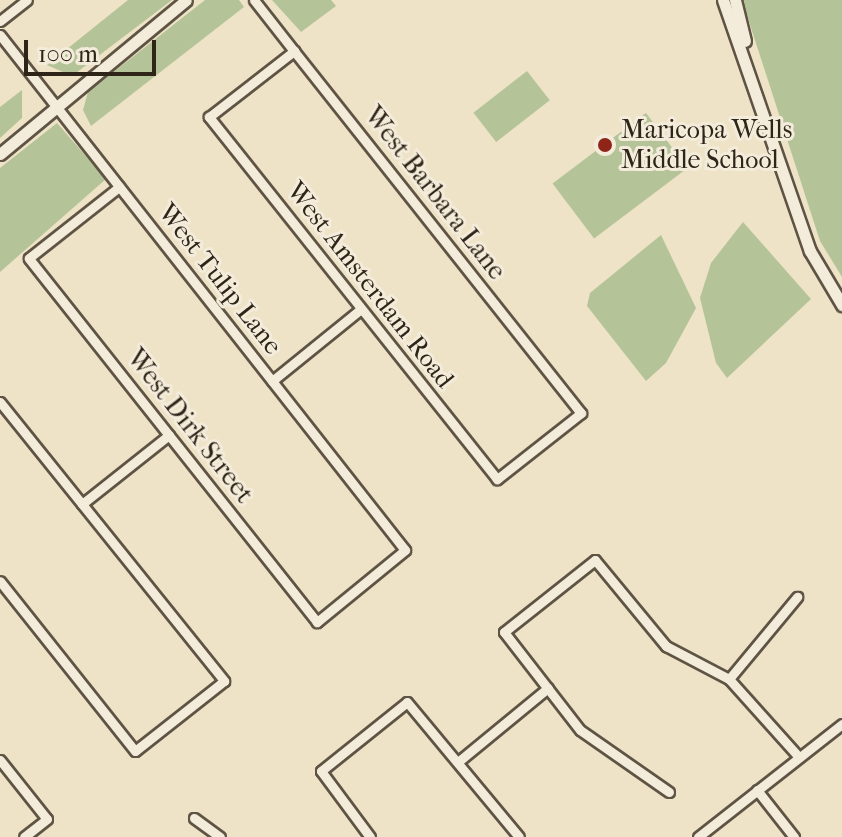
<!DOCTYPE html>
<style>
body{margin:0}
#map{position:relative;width:842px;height:837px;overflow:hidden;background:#eee2c7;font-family:"IM FELL French Canon",serif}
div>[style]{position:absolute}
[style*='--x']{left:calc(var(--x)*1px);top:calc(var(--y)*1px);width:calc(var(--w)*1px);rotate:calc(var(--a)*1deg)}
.green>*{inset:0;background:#b5c498;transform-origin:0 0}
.roads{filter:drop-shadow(2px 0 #5f5444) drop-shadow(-2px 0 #5f5444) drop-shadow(0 2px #5f5444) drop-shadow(0 -2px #5f5444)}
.minor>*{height:9px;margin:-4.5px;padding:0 4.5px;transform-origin:4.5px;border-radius:4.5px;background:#f4ecdb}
.tertiary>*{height:11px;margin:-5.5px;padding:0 5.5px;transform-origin:5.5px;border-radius:5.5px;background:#f4ecdb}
.dots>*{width:22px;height:22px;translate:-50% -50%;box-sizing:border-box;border:4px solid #f4ecdb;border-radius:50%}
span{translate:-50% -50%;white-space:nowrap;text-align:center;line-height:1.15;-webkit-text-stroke:6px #f4ecdb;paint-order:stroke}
.poi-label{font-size:26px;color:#2f2418}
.left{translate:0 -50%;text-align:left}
.street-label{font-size:26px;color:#2f2418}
.scale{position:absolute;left:24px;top:40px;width:132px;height:36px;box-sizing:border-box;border:4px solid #2f2418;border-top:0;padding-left:10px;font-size:24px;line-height:28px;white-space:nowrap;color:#2f2418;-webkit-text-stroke:6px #f4ecdb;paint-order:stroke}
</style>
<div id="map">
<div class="green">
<i style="clip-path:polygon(128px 0,172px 0,72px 76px,47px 65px)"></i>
<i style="clip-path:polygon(205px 0,239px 0,244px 7px,91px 126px,83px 110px,88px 92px)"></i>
<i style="clip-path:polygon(272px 0,331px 0,336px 6px,301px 32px)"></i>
<i style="clip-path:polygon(742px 0,842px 0,842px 277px,820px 241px)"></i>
<i style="left:527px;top:71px;width:37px;height:68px;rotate:52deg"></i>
<i style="clip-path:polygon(22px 90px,22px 118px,0 138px,0 107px)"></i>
<i style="left:646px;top:113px;width:69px;height:117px;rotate:53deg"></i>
<i style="clip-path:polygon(57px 123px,106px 179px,0 272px,0 168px)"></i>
<i style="clip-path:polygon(743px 222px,811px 299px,727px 378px,716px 363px,700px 298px,711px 263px)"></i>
<i style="clip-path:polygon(661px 235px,696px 308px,666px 363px,646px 381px,587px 306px,590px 293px)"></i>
</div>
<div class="roads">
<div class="minor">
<i style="--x:254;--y:0;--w:65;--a:51.9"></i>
<i style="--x:294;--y:51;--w:462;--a:51.6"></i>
<i style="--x:581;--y:413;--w:107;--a:141.8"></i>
<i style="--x:497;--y:479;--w:463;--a:-128.5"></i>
<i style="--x:209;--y:117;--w:108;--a:-37.8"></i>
<i style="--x:0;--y:21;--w:34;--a:-38"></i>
<i style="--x:0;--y:35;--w:655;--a:51.82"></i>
<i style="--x:405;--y:550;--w:114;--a:140.7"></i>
<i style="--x:317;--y:622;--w:464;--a:-128.4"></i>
<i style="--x:29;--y:258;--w:115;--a:-38.3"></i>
<i style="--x:272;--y:381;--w:114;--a:-39"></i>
<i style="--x:0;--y:402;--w:358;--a:51.2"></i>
<i style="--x:224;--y:681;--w:113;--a:141.8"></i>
<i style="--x:135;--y:751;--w:217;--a:-128.5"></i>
<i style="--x:82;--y:504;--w:111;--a:-38.4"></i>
<i style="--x:729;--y:679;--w:107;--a:-50.3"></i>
<i style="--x:0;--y:760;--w:75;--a:51.5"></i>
<i style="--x:47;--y:819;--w:29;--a:142"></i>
<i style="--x:459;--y:761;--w:115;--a:-39.4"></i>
<i style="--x:757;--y:790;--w:60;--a:51.8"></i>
<i style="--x:669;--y:792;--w:108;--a:-145.1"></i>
<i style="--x:580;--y:730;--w:124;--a:-127.8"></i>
<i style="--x:504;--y:632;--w:116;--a:-38.4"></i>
<i style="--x:595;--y:560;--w:112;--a:50.5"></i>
<i style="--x:666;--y:646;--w:71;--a:27.6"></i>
<i style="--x:729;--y:679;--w:105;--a:48.1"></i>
<i style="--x:194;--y:818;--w:32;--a:36"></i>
<i style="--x:370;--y:837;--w:82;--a:-126.6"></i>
<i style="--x:321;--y:771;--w:110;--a:-38.7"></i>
<i style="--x:407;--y:702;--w:175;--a:50.3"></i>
<i style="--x:698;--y:837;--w:183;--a:-38.1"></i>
</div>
<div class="tertiary">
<i style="--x:723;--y:0;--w:266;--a:70.9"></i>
<i style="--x:810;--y:251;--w:63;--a:59.3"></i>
<i style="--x:735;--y:0;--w:42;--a:76.3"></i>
<i style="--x:0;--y:154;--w:241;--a:-39.6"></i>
</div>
</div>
<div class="dots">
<i style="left:605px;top:145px;background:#8f2418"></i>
</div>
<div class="poi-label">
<span class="left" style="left:621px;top:145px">Maricopa Wells<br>Middle School</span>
</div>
<div class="street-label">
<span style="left:435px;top:193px;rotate:52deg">West Barbara Lane</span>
<span style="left:220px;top:279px;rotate:52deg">West Tulip Lane</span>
<span style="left:370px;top:285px;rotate:52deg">West Amsterdam Road</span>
<span style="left:190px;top:426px;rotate:52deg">West Dirk Street</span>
</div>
<div class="scale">100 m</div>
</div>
